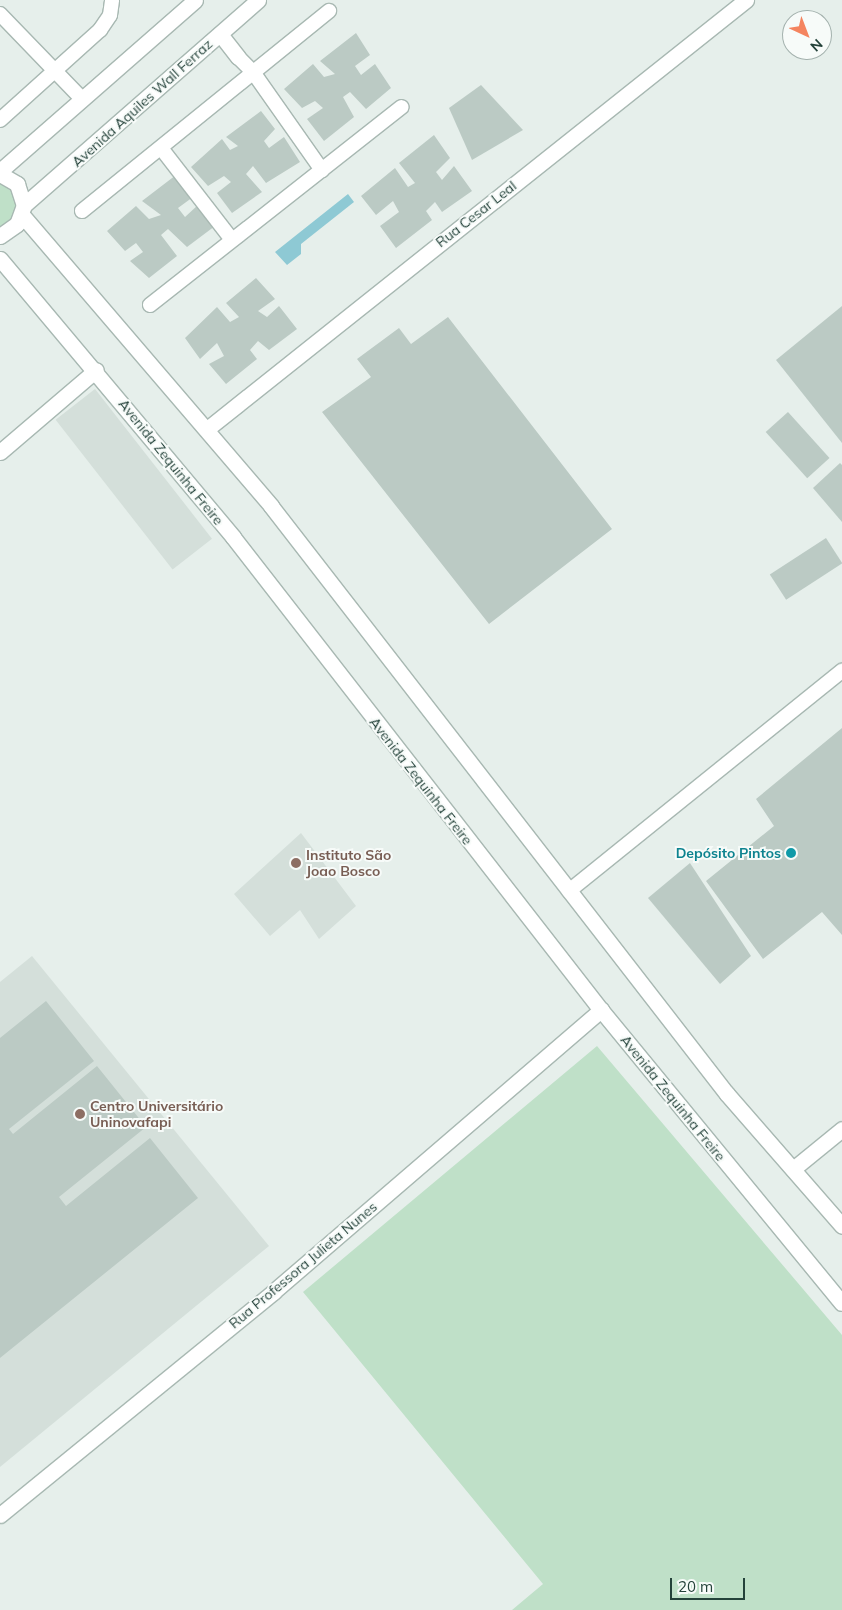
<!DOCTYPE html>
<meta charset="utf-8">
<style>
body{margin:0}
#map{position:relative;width:842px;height:1610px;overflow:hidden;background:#e6efeb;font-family:Mulish,sans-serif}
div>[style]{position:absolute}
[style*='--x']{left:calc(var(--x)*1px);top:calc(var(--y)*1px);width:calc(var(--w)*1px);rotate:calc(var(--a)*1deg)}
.built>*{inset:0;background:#d4dfda;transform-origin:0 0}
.green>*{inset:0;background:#bfe0c8}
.water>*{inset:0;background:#8ec9d4}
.building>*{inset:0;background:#bbcac4;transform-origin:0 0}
.roads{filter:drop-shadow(1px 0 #a8b8b2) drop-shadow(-1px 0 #a8b8b2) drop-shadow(0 1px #a8b8b2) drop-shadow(0 -1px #a8b8b2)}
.lane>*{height:14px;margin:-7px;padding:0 7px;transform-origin:7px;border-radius:7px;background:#fff}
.street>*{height:15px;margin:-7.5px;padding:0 7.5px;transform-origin:7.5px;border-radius:7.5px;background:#fff}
.secondary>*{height:15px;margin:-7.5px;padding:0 7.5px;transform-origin:7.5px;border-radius:7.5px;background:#fff}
.dots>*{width:14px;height:14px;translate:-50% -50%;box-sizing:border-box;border:2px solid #f7fbf9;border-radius:50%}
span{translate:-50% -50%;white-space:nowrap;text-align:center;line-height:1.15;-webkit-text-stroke:4px #f7fbf9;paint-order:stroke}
.street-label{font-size:14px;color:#24423a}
.culture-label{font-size:14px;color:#0d838f;font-weight:700}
.right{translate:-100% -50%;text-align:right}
.education-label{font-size:14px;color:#785e54;font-weight:700}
.left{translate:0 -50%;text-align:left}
.north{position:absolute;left:782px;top:10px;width:50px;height:50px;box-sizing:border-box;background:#f7fbf9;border:1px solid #a3b1ad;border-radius:50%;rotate:137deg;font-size:14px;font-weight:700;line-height:20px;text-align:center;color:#24423a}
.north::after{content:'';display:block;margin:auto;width:18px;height:22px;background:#f4845f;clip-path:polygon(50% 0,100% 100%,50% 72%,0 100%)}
.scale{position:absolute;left:670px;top:1578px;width:75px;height:22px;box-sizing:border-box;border:2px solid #24423a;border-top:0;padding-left:6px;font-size:15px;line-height:18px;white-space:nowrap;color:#24423a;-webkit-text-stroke:4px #f7fbf9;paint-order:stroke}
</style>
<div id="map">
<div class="built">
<i style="left:95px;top:389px;width:190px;height:50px;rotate:52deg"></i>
<i style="clip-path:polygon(301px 833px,356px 906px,319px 939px,300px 910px,270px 936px,234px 894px)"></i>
<i style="clip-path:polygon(32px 956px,269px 1246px,0 1467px,0 982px)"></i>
</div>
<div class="green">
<i style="clip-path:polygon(0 181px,13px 193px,16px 207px,11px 221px,0 228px)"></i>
<i style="clip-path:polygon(597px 1046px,842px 1335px,842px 1610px,512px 1610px,543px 1584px,303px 1292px)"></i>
</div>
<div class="water">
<i style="clip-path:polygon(348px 194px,354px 202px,301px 244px,301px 254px,287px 265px,275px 252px)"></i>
</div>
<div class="building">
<i style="clip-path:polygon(356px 33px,370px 55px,355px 66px,361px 75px,375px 64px,391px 88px,366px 109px,350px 92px,343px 97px,354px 117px,324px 141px,307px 119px,323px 108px,315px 101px,302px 108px,284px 89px,313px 64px,324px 77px,335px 74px,320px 61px)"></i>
<i style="clip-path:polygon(481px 85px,523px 130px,472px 160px,449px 108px)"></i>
<i style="clip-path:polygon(261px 111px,275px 129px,264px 141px,269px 148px,284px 137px,300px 162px,266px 183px,253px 166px,246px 174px,262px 192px,232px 213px,217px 193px,231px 182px,224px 176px,208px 186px,191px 167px,222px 139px,230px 150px,238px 146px,226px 137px)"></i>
<i style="clip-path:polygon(434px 135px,450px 158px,436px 172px,442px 180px,454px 166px,472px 191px,442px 212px,435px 202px,426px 211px,432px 220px,396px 248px,380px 226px,399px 212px,393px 201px,376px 215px,361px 196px,395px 168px,408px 187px,415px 183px,399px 163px)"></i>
<i style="clip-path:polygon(176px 175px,193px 197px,178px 208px,185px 217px,198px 205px,215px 226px,187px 247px,168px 229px,161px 235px,177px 256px,149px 278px,130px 261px,143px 252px,136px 243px,125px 251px,107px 231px,136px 206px,149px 219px,161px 215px,142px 201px)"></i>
<i style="clip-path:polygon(256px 278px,275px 299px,258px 311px,267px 317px,279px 306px,297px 329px,269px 350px,258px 341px,250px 350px,257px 359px,226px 384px,209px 364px,224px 356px,217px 343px,200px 359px,185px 338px,217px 307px,230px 322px,239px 317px,226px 303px)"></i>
<i style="clip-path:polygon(842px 306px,842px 443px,776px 360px)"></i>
<i style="clip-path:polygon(448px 317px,612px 529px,489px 624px,322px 412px,371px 377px,357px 359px,399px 328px,411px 344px)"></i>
<i style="left:788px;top:412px;width:62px;height:30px;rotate:48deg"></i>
<i style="clip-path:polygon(840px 463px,842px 465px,842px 522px,813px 488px)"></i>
<i style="left:826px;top:538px;width:30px;height:67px;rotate:57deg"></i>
<i style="clip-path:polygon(842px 728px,842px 935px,822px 912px,763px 959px,706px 881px,774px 826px,756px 799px)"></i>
<i style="clip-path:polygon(690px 863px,751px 956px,720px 984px,648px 898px)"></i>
<i style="clip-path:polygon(46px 1001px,94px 1061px,9px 1129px,13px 1134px,97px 1066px,146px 1127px,59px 1197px,66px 1206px,150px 1138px,198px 1198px,0 1358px,0 1038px)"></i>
</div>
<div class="roads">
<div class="lane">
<i style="--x:0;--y:14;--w:118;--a:46"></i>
<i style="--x:238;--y:57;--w:21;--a:45"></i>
<i style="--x:253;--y:72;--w:120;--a:54.9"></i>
<i style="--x:0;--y:120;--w:135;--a:-42"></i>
<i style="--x:100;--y:30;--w:18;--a:-56"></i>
<i style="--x:110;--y:15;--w:15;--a:-82"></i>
<i style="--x:161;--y:148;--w:116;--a:52.3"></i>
<i style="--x:82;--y:211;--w:318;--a:-39"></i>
<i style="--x:150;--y:305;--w:320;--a:-38.2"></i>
<i style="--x:569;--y:891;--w:351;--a:-38.9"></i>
</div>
<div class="street">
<i style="--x:220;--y:34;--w:29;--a:52"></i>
<i style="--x:207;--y:429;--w:689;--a:-38.52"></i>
<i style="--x:0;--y:452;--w:126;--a:-40.5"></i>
<i style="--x:793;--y:1169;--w:63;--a:-39.2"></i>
<i style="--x:0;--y:1515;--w:353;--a:-39.2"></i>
<i style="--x:273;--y:1292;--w:433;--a:-40.7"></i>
</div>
<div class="secondary">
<i style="--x:0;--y:171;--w:259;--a:-41.2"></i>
<i style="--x:0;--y:174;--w:20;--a:30"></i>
<i style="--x:17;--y:184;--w:22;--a:72"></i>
<i style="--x:24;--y:205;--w:20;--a:110"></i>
<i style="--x:17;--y:224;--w:21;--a:145"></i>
<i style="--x:24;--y:205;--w:311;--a:-41.2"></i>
<i style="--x:22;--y:215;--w:383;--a:49.4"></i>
<i style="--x:271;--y:506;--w:744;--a:52.21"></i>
<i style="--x:727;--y:1094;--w:175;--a:48.9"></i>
<i style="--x:0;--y:259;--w:363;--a:50"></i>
<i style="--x:233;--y:537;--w:599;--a:52.12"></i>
<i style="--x:601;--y:1010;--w:379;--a:50.6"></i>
</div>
</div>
<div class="dots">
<i style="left:791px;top:853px;background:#0f9aa8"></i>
<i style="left:296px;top:863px;background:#8d6e63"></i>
<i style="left:80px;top:1114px;background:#8d6e63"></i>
</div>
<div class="street-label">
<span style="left:142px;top:103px;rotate:-42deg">Avenida Aquiles Wall Ferraz</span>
<span style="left:476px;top:214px;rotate:-38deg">Rua Cesar Leal</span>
<span style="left:171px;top:462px;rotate:51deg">Avenida Zequinha Freire</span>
<span style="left:421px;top:781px;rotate:52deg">Avenida Zequinha Freire</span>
<span style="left:673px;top:1098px;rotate:51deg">Avenida Zequinha Freire</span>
<span style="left:303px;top:1265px;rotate:-40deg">Rua Professora Julieta Nunes</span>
</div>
<div class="culture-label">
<span class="right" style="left:781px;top:853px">Depósito Pintos</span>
</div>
<div class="education-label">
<span class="left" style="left:306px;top:863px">Instituto São<br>Joao Bosco</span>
<span class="left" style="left:90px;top:1114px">Centro Universitário<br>Uninovafapi</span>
</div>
<div class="north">N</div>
<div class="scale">20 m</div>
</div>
